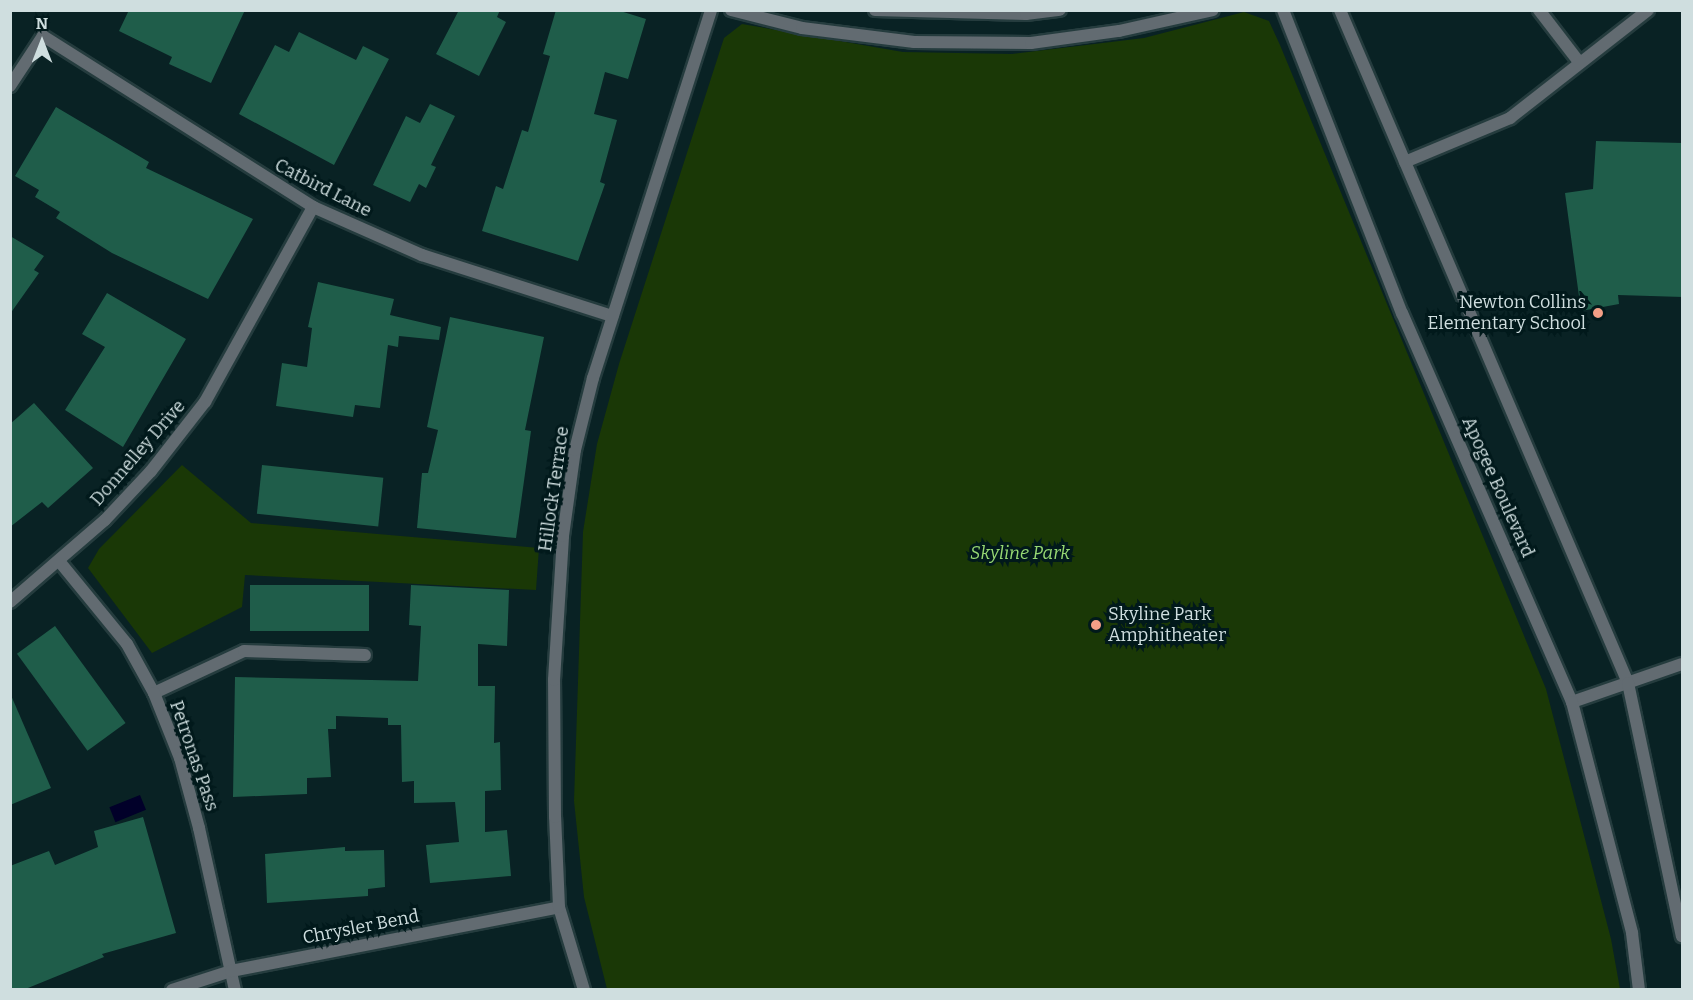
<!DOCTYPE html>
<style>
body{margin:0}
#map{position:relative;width:1693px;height:1000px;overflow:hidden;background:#092224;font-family:Bitter,serif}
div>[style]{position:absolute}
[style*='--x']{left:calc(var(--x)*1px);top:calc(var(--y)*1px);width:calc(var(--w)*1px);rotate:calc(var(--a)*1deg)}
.green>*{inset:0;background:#1a3806}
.water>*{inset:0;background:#010029;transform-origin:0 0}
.building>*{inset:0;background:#1f5d4a;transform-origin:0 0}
.roads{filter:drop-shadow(2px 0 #253c3e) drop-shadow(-2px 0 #253c3e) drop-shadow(0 2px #253c3e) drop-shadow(0 -2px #253c3e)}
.service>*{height:12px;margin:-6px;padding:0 6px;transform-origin:6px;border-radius:6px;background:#626b71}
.minor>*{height:12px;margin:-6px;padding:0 6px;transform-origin:6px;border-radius:6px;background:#626b71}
.tertiary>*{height:12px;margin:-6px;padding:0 6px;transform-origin:6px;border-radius:6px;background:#626b71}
.dots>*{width:16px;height:16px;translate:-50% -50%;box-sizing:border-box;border:3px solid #01191b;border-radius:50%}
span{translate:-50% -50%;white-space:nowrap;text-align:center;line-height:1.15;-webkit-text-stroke:6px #01191b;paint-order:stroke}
.street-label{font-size:18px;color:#cfdedf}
.poi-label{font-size:18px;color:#cfdedf}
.right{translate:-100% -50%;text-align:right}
.left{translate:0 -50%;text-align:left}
.park-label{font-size:18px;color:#96d873;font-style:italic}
.frame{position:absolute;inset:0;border:12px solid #cfdedf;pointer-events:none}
.north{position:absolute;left:12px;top:12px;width:60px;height:60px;-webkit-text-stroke:4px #01191b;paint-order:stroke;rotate:0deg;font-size:16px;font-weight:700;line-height:24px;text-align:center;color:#cfdedf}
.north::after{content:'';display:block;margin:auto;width:21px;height:27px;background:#cfdedf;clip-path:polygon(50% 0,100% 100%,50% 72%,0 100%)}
</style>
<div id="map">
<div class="green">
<i style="clip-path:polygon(1244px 12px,1269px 21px,1280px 45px,1546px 689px,1611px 939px,1620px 989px,607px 989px,584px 897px,574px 801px,583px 532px,597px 444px,619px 364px,724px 38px,742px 24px,903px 52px,1012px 54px,1144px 38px)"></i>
<i style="clip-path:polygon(182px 465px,251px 523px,539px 548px,536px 590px,245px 575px,242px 607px,152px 653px,88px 568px,99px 549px)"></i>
</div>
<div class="water">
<i style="left:140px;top:795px;width:16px;height:33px;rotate:68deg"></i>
</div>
<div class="building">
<i style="clip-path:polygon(129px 10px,245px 10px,211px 83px,169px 64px,172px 57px,119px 31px)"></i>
<i style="clip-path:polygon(459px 10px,500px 10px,497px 17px,506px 22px,479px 76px,436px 54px)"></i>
<i style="clip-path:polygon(556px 10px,617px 10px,646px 19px,628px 79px,605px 72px,594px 114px,617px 120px,600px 182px,605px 184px,578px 261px,482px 231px,496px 186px,503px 189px,522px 130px,528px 132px,550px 56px,543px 54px)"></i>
<i style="clip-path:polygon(299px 32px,356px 60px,363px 46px,389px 59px,334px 165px,239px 114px,275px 45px,289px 52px)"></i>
<i style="clip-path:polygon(430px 104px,455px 116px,431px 165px,436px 167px,426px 188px,419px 184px,410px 202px,373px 185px,406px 116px,420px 123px)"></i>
<i style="clip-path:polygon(56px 107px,149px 162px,146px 168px,253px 219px,208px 299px,112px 253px,56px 218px,60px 212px,35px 197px,39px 190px,15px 176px)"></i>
<i style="clip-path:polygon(1596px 141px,1683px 143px,1683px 297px,1618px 295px,1619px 304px,1581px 311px,1565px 193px,1593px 189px)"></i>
<i style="clip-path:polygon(10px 236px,44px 256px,34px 270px,39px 273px,10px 314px)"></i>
<i style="clip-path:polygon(318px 282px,394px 299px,390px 315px,441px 327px,439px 340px,399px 336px,398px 347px,388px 345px,380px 408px,355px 405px,353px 417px,276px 406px,282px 363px,307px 367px,312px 328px,308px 327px)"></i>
<i style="clip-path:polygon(107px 293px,186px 339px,123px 447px,65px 410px,105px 347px,82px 334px)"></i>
<i style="clip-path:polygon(450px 317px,544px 337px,525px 430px,531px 431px,516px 538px,417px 528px,422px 473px,428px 473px,438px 430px,427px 427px)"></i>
<i style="clip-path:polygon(34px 403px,93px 468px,48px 508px,42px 502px,10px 527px,10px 424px)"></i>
<i style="left:262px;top:465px;width:122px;height:49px;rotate:6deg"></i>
<i style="left:250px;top:585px;width:119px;height:46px"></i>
<i style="clip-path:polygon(411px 585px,509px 590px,507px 646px,478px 644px,478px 686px,495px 686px,494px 743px,500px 742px,501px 790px,485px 791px,485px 832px,507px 830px,511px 876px,430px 883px,426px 845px,459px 842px,455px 802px,414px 803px,414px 781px,402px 782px,401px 725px,388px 725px,388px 718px,336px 716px,336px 729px,328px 729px,331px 777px,307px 778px,307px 794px,233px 797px,235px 677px,418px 681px,421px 626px,409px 625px)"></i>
<i style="left:55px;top:626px;width:120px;height:47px;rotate:54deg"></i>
<i style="clip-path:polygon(10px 693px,51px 788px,10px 805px)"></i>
<i style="clip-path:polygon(143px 817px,176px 933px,102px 954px,104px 957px,23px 990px,10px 990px,10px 866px,49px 851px,55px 865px,98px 847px,94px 831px)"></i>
<i style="clip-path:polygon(345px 847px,345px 851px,384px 850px,385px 887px,368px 889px,368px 896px,267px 903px,265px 854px)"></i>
</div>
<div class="roads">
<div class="service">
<i style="--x:1539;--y:10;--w:66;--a:52.4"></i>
<i style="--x:1405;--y:162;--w:114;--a:-22.7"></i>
<i style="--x:1510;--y:118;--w:175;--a:-38"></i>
<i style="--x:154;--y:693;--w:99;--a:-25"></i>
<i style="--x:244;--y:651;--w:121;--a:1.9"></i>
</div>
<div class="minor">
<i style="--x:10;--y:86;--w:60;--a:-56.6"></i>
<i style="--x:43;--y:36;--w:320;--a:32.3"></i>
<i style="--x:313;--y:207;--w:119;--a:23.8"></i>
<i style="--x:422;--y:255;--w:200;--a:17.8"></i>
<i style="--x:59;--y:561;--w:107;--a:50.7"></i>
<i style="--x:127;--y:644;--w:56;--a:61.1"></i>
<i style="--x:154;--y:693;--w:70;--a:68.2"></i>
<i style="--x:180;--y:758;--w:73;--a:74.8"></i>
<i style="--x:199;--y:828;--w:166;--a:77.5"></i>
<i style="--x:10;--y:602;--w:125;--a:-40.8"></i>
<i style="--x:105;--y:520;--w:67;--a:-46.8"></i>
<i style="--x:151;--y:471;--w:88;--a:-52"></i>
<i style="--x:205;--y:402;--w:223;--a:-61"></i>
<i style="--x:1572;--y:702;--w:116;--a:-19.1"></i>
<i style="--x:172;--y:990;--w:62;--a:-17.9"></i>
<i style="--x:231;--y:971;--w:334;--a:-11"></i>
<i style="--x:584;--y:990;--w:87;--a:-106.8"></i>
<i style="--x:559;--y:907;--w:90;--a:-92.5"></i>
<i style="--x:555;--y:817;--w:137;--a:-90.4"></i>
<i style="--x:554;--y:680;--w:144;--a:-86.4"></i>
<i style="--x:563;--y:536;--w:87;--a:-82.1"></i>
<i style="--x:575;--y:450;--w:74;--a:-76"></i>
<i style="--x:593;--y:378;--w:386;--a:-72.2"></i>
</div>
<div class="tertiary">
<i style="--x:731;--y:10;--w:73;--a:14.2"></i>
<i style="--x:802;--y:28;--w:113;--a:7.1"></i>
<i style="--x:914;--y:42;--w:117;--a:0.5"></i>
<i style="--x:1031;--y:43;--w:89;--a:-7.8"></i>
<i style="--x:1119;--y:31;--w:96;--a:-12.6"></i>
<i style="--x:875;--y:10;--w:151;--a:1.5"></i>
<i style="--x:1026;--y:14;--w:34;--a:-7"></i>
<i style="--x:1283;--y:10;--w:326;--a:68.6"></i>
<i style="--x:1402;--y:313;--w:425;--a:66.4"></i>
<i style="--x:1572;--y:702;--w:239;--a:75.4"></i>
<i style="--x:1632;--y:933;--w:57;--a:83"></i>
<i style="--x:1340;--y:10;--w:732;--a:66.83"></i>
<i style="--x:1628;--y:683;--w:259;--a:78"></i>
</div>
</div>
<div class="dots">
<i style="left:1598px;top:313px;background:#f39f86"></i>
<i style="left:1096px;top:625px;background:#f39f86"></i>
</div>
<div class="street-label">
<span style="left:323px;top:188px;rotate:27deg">Catbird Lane</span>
<span style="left:138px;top:453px;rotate:-49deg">Donnelley Drive</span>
<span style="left:1498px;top:487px;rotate:66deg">Apogee Boulevard</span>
<span style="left:554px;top:489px;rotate:-82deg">Hillock Terrace</span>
<span style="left:194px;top:756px;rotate:71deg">Petronas Pass</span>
<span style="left:361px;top:927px;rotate:-11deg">Chrysler Bend</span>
</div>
<div class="poi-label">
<span class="right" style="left:1586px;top:313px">Newton Collins<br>Elementary School</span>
<span class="left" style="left:1108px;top:625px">Skyline Park<br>Amphitheater</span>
</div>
<div class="park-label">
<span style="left:1020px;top:553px">Skyline Park</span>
</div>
<div class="frame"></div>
<div class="north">N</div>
</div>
